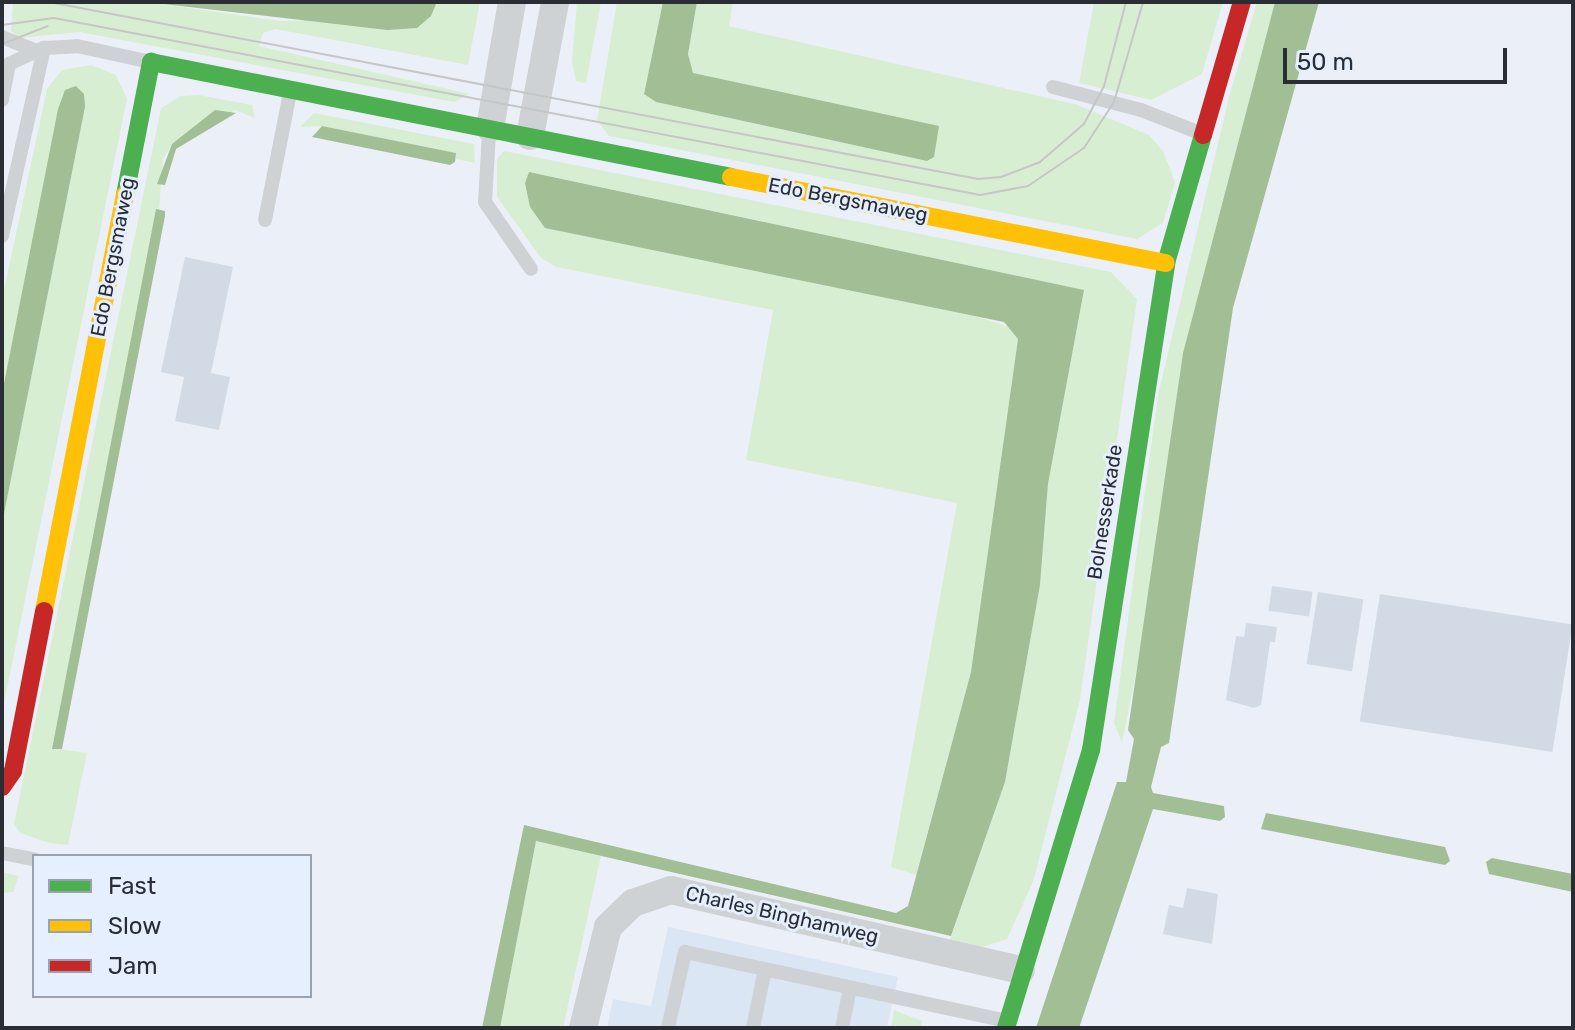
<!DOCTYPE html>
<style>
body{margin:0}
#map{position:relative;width:1575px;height:1030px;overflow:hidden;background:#ebf0f8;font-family:Rubik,sans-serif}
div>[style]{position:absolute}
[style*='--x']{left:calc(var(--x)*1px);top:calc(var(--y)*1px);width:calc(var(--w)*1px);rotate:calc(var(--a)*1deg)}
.built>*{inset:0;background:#dbe6f5}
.green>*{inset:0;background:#d8eed2}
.water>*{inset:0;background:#a1be94}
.building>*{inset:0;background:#d2dae5;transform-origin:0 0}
.lane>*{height:14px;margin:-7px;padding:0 7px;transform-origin:7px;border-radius:7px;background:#cfd2d4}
.street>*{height:28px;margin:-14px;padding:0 14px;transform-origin:14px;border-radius:14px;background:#cfd2d4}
.fast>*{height:18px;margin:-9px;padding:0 9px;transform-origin:9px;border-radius:9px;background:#4caf50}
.slow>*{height:18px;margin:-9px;padding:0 9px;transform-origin:9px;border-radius:9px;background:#ffc107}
.jam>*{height:18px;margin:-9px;padding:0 9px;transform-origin:9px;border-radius:9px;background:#c62828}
.tram>*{height:2px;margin:-1px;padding:0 1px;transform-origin:1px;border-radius:1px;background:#c6c6c8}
span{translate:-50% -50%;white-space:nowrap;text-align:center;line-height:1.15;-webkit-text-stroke:6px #e5effe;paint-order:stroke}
.street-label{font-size:20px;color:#2a2e34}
.frame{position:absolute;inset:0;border:4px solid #2a2e34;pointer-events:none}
.legend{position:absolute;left:32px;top:854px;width:280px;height:144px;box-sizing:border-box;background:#e5effe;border:2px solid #9aa2ad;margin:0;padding:10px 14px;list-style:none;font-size:24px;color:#2a2e34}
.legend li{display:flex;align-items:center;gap:16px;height:40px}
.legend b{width:40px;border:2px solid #9aa2ad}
.scale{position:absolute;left:1283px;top:48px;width:224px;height:36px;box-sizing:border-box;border:4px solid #2a2e34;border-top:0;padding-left:10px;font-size:24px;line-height:28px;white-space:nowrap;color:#2a2e34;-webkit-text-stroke:6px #e5effe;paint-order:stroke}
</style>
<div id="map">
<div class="built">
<i style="clip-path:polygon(668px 927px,898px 977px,887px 1028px,607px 1028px,613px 999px,651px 1006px)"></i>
</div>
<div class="green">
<i style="clip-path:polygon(13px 2px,146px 2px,280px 21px,431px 16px,437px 2px,480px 2px,468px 65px,275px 29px,263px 33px,259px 46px,470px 94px,454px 102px,79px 32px,19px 38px,11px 31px)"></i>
<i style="clip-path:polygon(577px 2px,601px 2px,586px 83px,576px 81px,572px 61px)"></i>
<i style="clip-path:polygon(617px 2px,663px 2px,644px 94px,656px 102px,927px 161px,934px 157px,693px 73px,688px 54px,697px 2px,733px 2px,729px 26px,1075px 104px,1149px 135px,1163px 151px,1175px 182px,1163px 223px,1137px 239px,609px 136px,597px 120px)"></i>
<i style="clip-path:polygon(1094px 2px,1223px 2px,1202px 74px,1151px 100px,1079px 83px)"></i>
<i style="clip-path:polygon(1257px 2px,1275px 2px,1183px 353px,1144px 633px,1122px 743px,1114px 723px,1158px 395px,1229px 97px)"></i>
<i style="clip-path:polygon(91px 65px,116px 75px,127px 99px,2px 713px,2px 524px,85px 107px,2px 394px,2px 299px,47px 89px,62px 70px)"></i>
<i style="clip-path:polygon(199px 95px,252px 105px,255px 118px,235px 110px,172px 144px,163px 159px,159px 210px,52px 748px,87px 753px,68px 845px,49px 843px,20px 833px,14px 824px,161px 108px,181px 96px)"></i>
<i style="clip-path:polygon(314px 113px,474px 144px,475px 163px,456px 159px,456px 153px,322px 126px,300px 127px)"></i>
<i style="clip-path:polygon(504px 151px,1111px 272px,1137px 299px,1080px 700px,1033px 882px,1007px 939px,982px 947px,948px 946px,1005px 782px,1040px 585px,1048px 485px,1084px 290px,530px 172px,1012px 328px,1018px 339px,971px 672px,916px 875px,891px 867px,957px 503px,746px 460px,773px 310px,556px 267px,541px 258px,497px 197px,497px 159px)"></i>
<i style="clip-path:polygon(536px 841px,601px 856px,563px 1028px,500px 1028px)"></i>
<i style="clip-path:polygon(2px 872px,18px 876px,14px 892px,2px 893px)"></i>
<i style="clip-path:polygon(894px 1010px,922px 1021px,921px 1028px,891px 1028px)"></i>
</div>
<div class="water">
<i style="clip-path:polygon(146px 2px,437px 2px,431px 16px,417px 28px,387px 30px)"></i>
<i style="clip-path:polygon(663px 2px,697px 2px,688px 54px,693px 73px,939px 126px,934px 157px,927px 161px,656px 102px,644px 94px)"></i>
<i style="clip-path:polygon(1275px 2px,1319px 2px,1233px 308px,1169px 743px,1161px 747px,1151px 787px,1153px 793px,1224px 806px,1225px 817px,1220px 821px,1153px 809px,1079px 1028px,1036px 1028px,1117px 782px,1126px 782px,1134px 739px,1128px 730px,1183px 353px)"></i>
<i style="clip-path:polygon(76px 86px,84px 94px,85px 107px,2px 524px,2px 394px,58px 109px,65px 90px)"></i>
<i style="clip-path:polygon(215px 110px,236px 113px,176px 149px,165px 185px,157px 184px,172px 144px)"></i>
<i style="clip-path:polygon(322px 126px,456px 153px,455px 162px,450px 165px,312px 137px)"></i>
<i style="clip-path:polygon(529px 172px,1084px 290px,1048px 484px,1040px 585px,1005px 782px,951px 936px,536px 841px,500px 1028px,482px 1028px,524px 825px,896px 913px,908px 906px,971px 672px,1018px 339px,1004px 322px,545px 228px,530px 207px,525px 183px)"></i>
<i style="clip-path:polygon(156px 209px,165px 211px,165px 216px,62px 749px,52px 749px)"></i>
<i style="clip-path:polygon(1266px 813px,1445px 847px,1450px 861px,1445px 865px,1261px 829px)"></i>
<i style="clip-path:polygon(1492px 858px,1573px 874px,1573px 892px,1489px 874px,1486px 862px)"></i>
</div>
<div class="building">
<i style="clip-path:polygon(185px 257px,233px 267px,211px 373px,230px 377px,219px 430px,175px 421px,184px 377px,161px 372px)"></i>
<i style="left:1272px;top:586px;width:41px;height:25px;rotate:8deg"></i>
<i style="left:1318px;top:592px;width:46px;height:73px;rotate:9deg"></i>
<i style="left:1380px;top:594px;width:195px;height:129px;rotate:9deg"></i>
<i style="clip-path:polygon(1246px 623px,1277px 627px,1275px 642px,1270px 642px,1261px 705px,1254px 708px,1226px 700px,1236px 636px,1244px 637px)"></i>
<i style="clip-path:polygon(1187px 888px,1218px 894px,1212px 944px,1163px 934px,1169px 905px,1183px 908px)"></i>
</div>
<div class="lane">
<i style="--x:2;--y:37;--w:38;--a:22"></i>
<i style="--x:1053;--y:87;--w:91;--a:14.6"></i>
<i style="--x:1141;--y:110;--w:63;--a:21.3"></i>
<i style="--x:2;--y:100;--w:37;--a:-79"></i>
<i style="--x:9;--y:64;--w:38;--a:-25"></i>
<i style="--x:44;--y:48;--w:33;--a:-3"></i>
<i style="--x:77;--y:46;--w:76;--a:12.2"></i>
<i style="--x:489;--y:133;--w:69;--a:93.3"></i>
<i style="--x:485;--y:202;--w:81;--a:55.5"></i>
<i style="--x:265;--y:220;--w:129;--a:-78.9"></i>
<i style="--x:2;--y:236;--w:193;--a:-77.4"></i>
<i style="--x:2;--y:853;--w:33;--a:11"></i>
<i style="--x:668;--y:1028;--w:78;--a:-77.4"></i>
<i style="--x:685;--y:952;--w:329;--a:12.1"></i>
<i style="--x:753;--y:1028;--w:60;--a:-78.5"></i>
<i style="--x:842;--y:1028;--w:41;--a:-78.7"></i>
</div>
<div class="street">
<i style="--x:490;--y:128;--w:128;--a:-80.1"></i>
<i style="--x:530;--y:136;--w:136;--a:-79.4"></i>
<i style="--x:583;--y:1028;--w:104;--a:-76.1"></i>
<i style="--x:608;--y:927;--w:35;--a:-44"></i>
<i style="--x:633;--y:903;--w:40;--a:-18.9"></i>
<i style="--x:671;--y:890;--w:359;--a:12.9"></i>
</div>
<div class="fast">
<i style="--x:125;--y:195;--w:136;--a:-78.9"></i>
<i style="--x:151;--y:62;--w:591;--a:11.21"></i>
<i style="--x:1006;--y:1028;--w:291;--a:-73"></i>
<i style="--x:1091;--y:750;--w:493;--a:-81.2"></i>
<i style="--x:1166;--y:263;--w:133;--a:-73.9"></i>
</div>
<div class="slow">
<i style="--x:731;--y:177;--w:443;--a:11.2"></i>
<i style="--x:44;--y:611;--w:424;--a:-79"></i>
</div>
<div class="jam">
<i style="--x:1203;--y:135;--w:139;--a:-73.7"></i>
<i style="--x:2;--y:787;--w:19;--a:-55"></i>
<i style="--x:13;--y:771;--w:163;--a:-79"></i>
</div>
<div class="tram">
<i style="--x:49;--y:2;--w:946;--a:10.79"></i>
<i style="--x:978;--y:179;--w:23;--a:-5"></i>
<i style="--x:1001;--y:177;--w:42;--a:-21"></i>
<i style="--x:1040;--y:162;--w:58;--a:-40.8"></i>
<i style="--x:1084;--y:124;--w:43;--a:-62.2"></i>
<i style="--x:1104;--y:86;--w:87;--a:-75.3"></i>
<i style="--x:2;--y:25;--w:52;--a:-7.7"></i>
<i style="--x:54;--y:18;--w:943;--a:10.82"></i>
<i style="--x:980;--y:195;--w:49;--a:-10.6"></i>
<i style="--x:1028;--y:186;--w:68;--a:-34.2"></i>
<i style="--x:1084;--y:148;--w:55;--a:-56.9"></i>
<i style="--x:1114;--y:102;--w:104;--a:-73.8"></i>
<i style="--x:2;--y:44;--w:49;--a:-21.4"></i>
</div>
<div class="street-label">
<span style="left:848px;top:200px;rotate:11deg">Edo Bergsmaweg</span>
<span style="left:113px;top:257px;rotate:-79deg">Edo Bergsmaweg</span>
<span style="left:1105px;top:512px;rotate:-81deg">Bolnesserkade</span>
<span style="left:782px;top:915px;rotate:13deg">Charles Binghamweg</span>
</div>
<div class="frame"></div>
<ul class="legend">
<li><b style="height:10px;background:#4caf50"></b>Fast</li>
<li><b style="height:10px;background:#ffc107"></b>Slow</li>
<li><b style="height:10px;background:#c62828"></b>Jam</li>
</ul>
<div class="scale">50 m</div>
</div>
